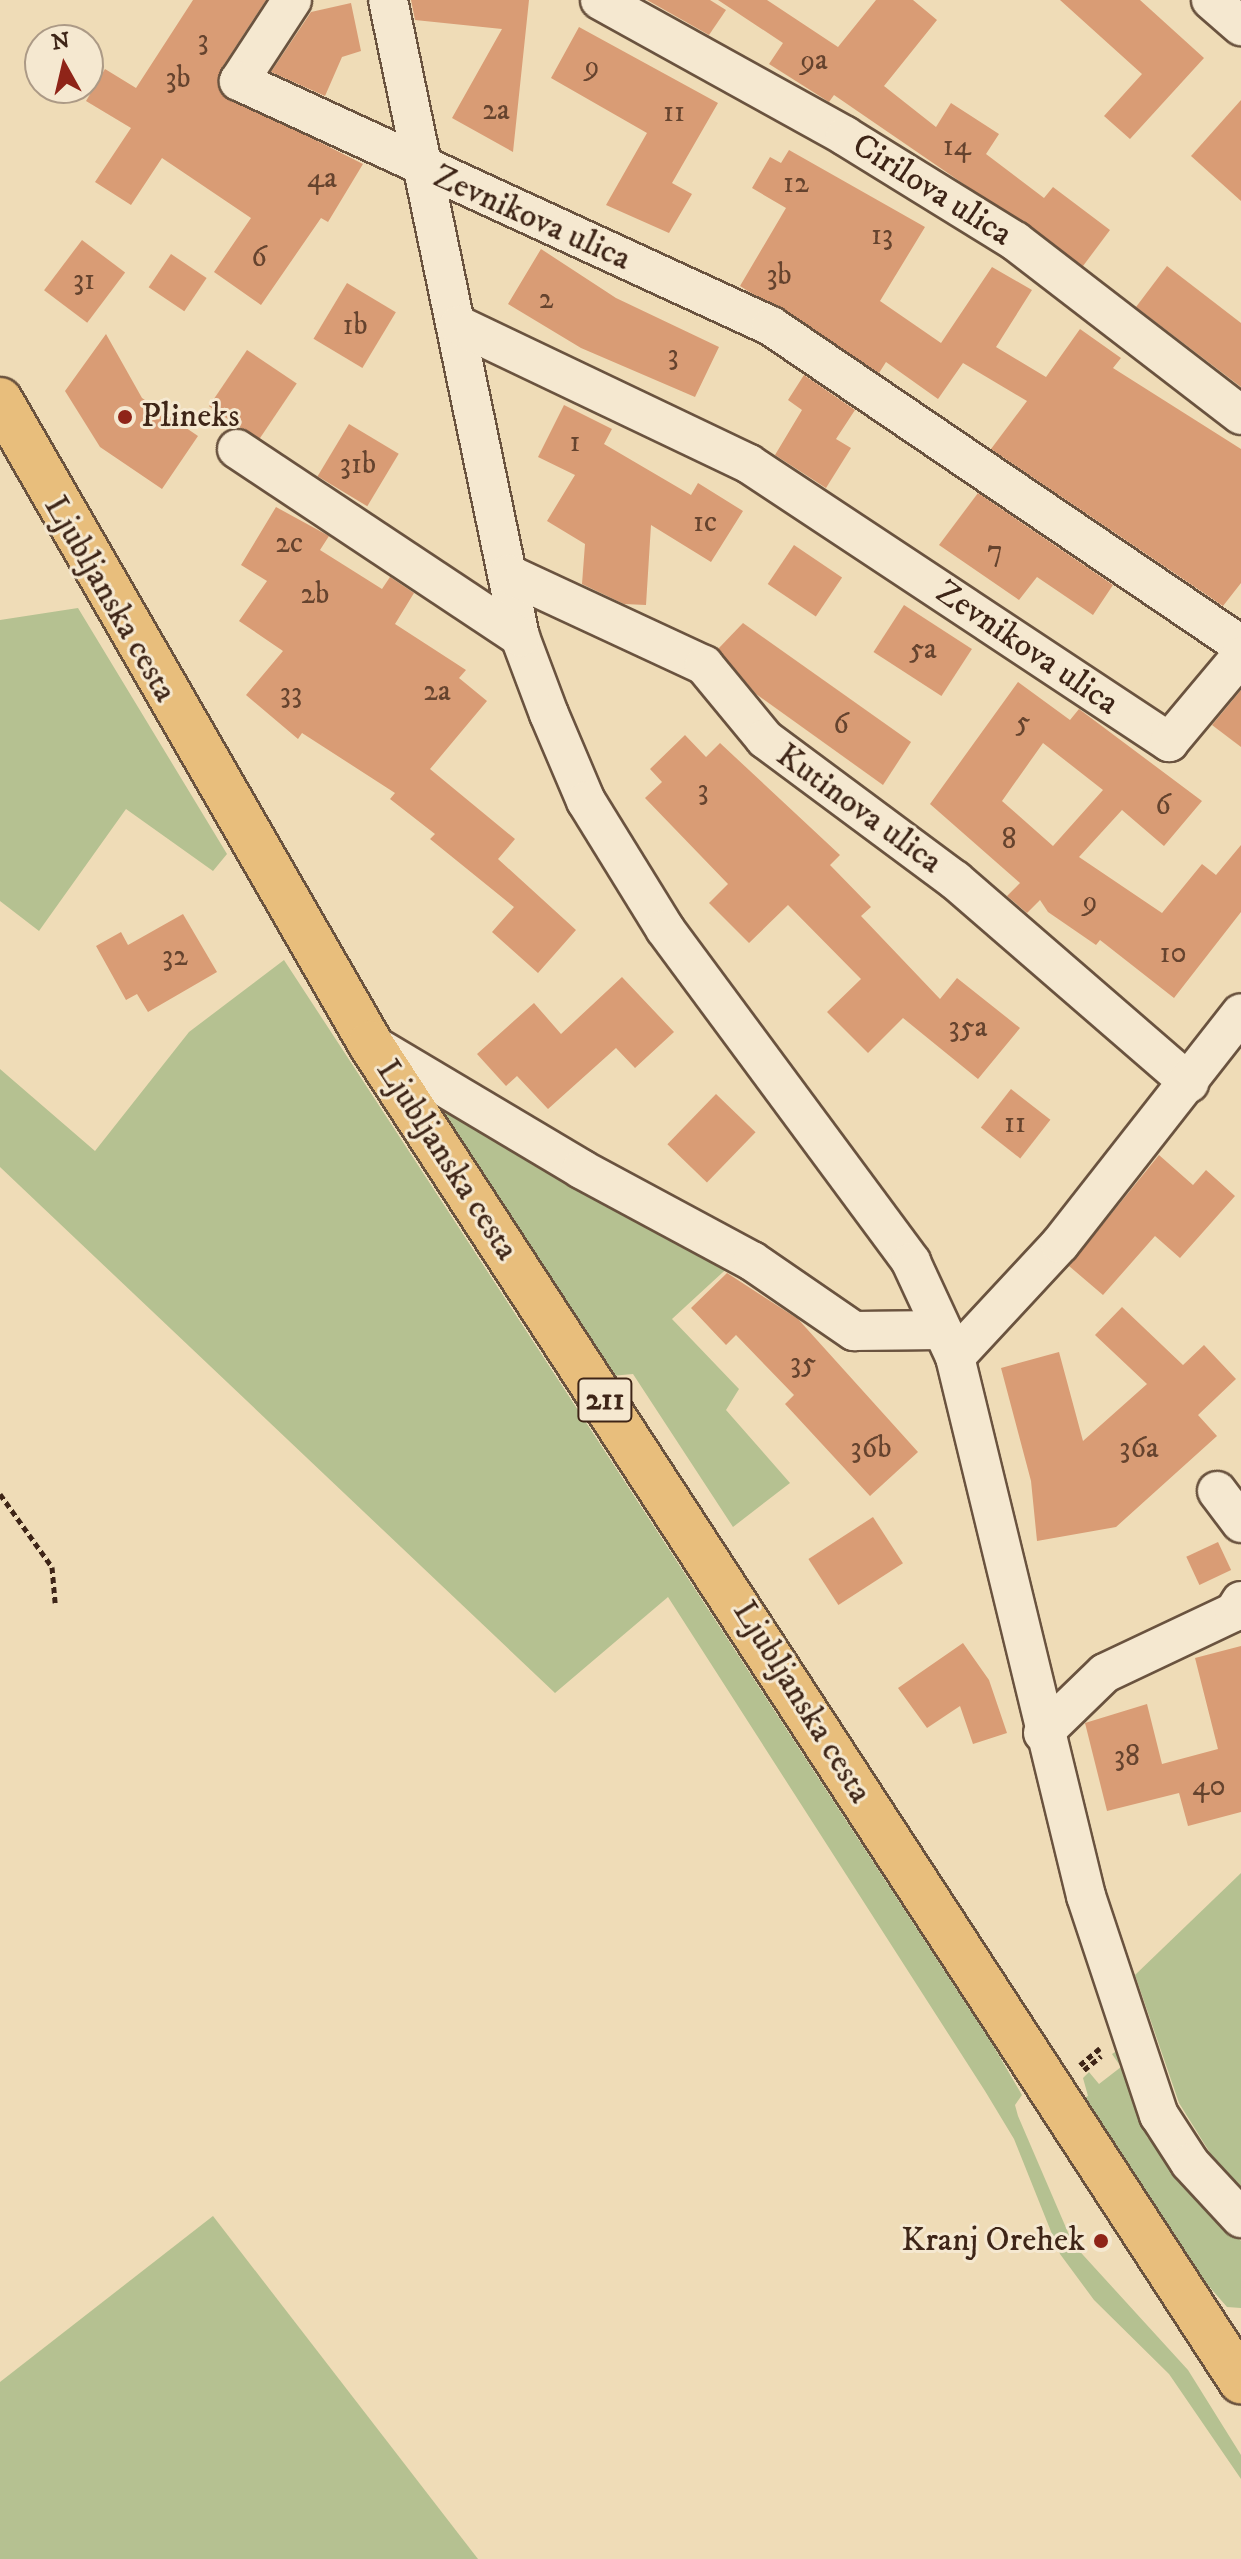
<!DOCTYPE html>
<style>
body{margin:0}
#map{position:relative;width:1241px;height:2559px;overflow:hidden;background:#efdcb7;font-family:"IM FELL DW Pica",serif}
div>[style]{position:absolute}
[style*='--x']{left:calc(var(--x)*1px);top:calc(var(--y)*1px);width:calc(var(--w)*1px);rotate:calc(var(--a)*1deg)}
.green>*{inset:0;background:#b5c191}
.building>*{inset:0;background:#d99c75;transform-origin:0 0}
.path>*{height:5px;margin-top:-2.5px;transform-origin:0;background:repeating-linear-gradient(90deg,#3e2517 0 6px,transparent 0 10px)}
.roads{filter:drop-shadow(2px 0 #6a533f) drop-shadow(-2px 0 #6a533f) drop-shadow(0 2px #6a533f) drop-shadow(0 -2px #6a533f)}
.minor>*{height:38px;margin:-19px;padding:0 19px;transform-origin:19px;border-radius:19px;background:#f5e8d0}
.primary>*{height:44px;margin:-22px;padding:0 22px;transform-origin:22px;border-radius:22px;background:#e8be7c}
.dots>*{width:22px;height:22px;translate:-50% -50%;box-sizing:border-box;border:4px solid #f5e8d0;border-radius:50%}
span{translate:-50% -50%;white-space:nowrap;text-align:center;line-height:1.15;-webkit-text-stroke:6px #f5e8d0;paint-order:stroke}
.number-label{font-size:30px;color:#65432e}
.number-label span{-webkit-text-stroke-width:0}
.shield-label span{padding:2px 6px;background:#f5e8d0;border:2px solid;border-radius:6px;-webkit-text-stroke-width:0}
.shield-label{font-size:32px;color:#3e2517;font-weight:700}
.street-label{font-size:34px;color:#3e2517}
.poi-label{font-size:34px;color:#3e2517}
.left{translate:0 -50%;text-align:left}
.right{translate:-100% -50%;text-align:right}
.north{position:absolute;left:24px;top:24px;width:80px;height:80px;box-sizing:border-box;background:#f5e8d0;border:2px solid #ac9a86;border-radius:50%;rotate:352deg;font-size:22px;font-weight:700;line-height:32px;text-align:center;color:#3e2517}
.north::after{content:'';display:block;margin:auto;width:28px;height:36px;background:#8f2418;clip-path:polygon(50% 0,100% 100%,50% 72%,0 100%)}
</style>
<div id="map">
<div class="green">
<i style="clip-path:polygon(78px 608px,227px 854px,213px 871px,126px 809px,39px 931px,0 901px,0 620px)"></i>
<i style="clip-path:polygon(284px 960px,994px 2047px,1022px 2095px,1015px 2105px,1018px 2116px,1073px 2244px,1188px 2370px,1241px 2455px,1241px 2479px,1169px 2374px,1094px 2300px,1060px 2254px,1014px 2139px,985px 2091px,668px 1597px,555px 1693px,0 1167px,0 1069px,95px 1151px,189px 1032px)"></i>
<i style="clip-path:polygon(445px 1103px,735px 1261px,672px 1319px,739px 1389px,726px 1410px,790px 1483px,733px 1527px,633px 1374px,611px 1376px,439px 1109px)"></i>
<i style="clip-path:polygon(1241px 1873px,1241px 2186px,1230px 2185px,1179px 2103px,1135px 1975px)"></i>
<i style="clip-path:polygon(1120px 2049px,1147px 2137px,1241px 2241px,1241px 2308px,1227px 2307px,1186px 2260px,1080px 2100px,1088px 2096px,1083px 2078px,1089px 2072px,1099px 2084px,1121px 2067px,1112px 2054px)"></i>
<i style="clip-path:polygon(213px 2216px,478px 2559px,0 2559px,0 2382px)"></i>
</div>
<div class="building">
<i style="clip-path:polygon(193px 0,266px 0,221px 69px,220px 92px,363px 164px,328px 222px,321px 218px,261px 305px,214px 272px,251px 218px,162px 158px,131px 205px,95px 182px,131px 128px,86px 101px,105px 69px,136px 88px)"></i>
<i style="clip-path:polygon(411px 0,529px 0,513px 152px,452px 118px,502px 29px,415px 20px)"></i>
<i style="clip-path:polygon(647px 0,710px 0,726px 10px,709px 35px)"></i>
<i style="clip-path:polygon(718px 0,767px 0,838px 47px,876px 0,913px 0,937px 20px,884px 86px,936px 127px,951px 103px,999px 134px,986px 154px,1044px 198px,1053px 187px,1110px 230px,1083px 266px,834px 95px,829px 102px,769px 64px,783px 43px)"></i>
<i style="clip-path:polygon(1060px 0,1140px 0,1204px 58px,1130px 139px,1104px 116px,1142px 74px)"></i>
<i style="clip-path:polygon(351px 3px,361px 51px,342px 57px,325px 96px,271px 72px,311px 12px)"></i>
<i style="clip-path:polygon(579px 27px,718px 103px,672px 183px,692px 194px,669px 233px,606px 205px,647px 133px,551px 78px)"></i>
<i style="clip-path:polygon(1241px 100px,1241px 201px,1191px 156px)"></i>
<i style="clip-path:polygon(789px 150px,925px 227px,880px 301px,941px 343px,992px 267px,1032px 290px,996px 347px,1046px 377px,1080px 329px,1121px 358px,1113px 368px,1241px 449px,1241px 583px,1223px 606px,991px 449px,1027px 401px,963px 363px,938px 399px,886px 362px,879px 373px,740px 286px,786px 208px,752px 188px,770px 157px,781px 163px)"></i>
<i style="left:82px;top:240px;width:54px;height:63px;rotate:37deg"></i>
<i style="clip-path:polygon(541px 249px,616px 298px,719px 347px,695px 397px,581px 348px,508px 304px)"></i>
<i style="left:171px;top:254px;width:43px;height:40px;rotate:34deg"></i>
<i style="clip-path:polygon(1167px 266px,1241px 323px,1241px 387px,1136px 307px)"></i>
<i style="left:347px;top:283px;width:57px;height:65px;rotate:31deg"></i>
<i style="clip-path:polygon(106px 334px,142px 398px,198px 436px,162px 489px,100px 447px,65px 391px)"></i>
<i style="left:247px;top:350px;width:60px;height:68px;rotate:34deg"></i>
<i style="clip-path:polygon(804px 375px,855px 410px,836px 439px,851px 448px,826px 488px,775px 455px,802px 410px,788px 400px)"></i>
<i style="clip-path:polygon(564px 405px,612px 429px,604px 444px,691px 495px,698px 483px,743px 511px,711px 562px,651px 525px,646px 605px,624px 604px,582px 584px,585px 544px,547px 521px,575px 475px,538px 457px)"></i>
<i style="left:349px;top:424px;width:58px;height:61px;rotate:31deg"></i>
<i style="clip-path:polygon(978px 493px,1113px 585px,1093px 615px,1037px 577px,1019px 600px,939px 545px)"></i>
<i style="clip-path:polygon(276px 507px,329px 536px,320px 550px,382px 589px,390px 577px,414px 593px,395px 624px,466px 670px,459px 678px,487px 701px,430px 769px,515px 839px,498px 859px,576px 930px,538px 973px,492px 932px,514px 907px,430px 839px,435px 834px,390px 799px,395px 793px,302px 733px,298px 739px,246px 695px,283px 651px,239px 621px,267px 581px,241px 565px)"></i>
<i style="left:794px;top:545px;width:58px;height:47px;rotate:34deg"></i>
<i style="left:904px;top:605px;width:81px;height:56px;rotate:33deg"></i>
<i style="clip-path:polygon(743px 623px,911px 742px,883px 785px,756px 694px,718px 649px)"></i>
<i style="clip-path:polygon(evenodd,1018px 682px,1070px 720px,1079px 709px,1202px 801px,1164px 846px,1122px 810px,1079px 857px,1162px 913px,1202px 864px,1216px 875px,1241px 845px,1241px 912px,1174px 998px,1100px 940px,1096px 945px,1048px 912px,1040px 900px,1027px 913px,1007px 896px,1020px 883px,930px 804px,1018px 682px,1043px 743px,1103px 790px,1053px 846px,1002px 801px,1043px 743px)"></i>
<i style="clip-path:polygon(1241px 690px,1241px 747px,1212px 725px)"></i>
<i style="clip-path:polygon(685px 735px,706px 757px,720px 743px,840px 855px,830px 865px,871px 907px,861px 916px,940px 999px,957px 978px,1020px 1028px,978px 1079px,903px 1018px,868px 1053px,827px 1012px,861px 979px,788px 905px,749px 943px,709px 903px,728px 884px,645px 798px,662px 782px,650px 769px)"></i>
<i style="clip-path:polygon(183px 914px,217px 972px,148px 1012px,137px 994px,126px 1000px,96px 946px,121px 932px,128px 945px)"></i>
<i style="clip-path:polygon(622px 977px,674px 1032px,635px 1068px,616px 1048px,548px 1109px,517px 1076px,506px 1086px,477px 1054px,534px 1003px,561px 1034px)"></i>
<i style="left:1011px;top:1089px;width:50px;height:49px;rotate:38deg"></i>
<i style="left:716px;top:1094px;width:55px;height:70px;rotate:44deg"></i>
<i style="clip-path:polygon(1159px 1155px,1193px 1185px,1206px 1170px,1235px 1196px,1180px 1258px,1155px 1236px,1103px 1295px,1069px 1266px)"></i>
<i style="clip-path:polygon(727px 1273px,798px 1319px,918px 1452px,870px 1496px,785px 1404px,794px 1395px,736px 1335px,726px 1345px,691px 1308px)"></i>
<i style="clip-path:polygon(1122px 1307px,1183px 1365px,1204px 1345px,1236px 1379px,1198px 1415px,1217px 1436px,1116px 1527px,1037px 1541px,1031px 1481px,1001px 1368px,1059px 1352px,1083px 1441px,1147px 1384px,1095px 1335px)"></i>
<i style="left:873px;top:1517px;width:55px;height:77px;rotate:57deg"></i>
<i style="left:1218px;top:1542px;width:31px;height:35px;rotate:65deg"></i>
<i style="clip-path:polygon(963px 1643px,989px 1680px,1007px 1733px,973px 1744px,960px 1706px,927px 1728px,898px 1688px)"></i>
<i style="clip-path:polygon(1241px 1646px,1241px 1812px,1188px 1826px,1179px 1793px,1107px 1811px,1085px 1723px,1147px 1704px,1162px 1764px,1218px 1749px,1195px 1658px)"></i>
</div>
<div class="path">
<i style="--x:0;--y:1494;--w:90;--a:54.5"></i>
<i style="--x:52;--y:1567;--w:36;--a:85"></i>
<i style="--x:1080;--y:2065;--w:26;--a:-40"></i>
<i style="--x:1084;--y:2070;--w:22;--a:-39"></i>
</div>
<div class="roads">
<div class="minor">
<i style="--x:292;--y:0;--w:97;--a:123.2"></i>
<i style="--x:239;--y:81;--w:586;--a:24.73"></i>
<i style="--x:771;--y:326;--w:568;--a:34.17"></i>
<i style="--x:388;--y:0;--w:651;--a:78.29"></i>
<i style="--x:520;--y:637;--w:82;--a:69.4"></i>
<i style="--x:549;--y:714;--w:95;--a:67"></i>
<i style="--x:586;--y:801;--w:150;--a:58.3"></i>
<i style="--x:665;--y:929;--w:414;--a:53.5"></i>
<i style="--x:911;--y:1262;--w:105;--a:65.1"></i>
<i style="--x:955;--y:1357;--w:555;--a:76.34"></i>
<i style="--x:1086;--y:1896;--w:231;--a:71.6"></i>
<i style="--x:1159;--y:2115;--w:57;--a:57.1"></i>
<i style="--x:1190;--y:2163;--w:75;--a:47.2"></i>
<i style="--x:600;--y:0;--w:280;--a:29"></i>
<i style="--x:845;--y:136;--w:200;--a:31.7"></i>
<i style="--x:1015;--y:241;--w:285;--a:37.6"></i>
<i style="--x:1211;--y:0;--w:40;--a:41"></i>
<i style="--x:458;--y:325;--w:322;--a:25.5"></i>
<i style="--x:749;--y:464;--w:504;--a:33.5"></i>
<i style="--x:1169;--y:742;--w:112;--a:-50.1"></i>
<i style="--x:237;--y:449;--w:340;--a:33.6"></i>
<i style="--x:508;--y:574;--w:216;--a:24.9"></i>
<i style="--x:704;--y:665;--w:96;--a:50.5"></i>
<i style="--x:765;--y:739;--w:237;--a:36.6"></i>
<i style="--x:955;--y:880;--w:310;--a:40.9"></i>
<i style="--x:370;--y:1043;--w:246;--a:30.8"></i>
<i style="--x:581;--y:1169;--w:194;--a:28.3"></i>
<i style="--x:752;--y:1261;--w:124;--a:34.5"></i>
<i style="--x:854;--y:1331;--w:88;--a:-0.7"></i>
<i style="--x:955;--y:1357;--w:154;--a:-47.1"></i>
<i style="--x:1060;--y:1244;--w:293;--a:-51.9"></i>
<i style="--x:1217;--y:1491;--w:40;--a:53"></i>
<i style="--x:1043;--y:1733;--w:86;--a:-44.1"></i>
<i style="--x:1105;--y:1673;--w:143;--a:-25.3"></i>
<i style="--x:1234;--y:1612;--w:13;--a:-58"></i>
</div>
<div class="primary">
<i style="--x:0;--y:400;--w:742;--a:60.08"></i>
<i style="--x:370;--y:1043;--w:1597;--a:56.94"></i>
</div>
</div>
<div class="dots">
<i style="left:125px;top:417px;background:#8f2418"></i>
<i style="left:1101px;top:2241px;background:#8f2418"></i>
</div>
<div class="number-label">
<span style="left:203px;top:41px">3</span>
<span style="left:814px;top:61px">9a</span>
<span style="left:592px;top:67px">9</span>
<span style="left:178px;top:79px">3b</span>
<span style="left:496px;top:111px">2a</span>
<span style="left:674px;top:113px">11</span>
<span style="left:957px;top:147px">14</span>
<span style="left:322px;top:179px">4a</span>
<span style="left:796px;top:184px">12</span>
<span style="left:882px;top:236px">13</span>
<span style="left:259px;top:258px">6</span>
<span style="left:779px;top:276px">3b</span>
<span style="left:84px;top:281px">31</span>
<span style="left:546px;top:300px">2</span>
<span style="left:355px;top:326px">1b</span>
<span style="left:673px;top:356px">3</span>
<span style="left:575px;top:443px">1</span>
<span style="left:358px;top:465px">31b</span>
<span style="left:705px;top:523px">1c</span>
<span style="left:289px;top:544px">2c</span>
<span style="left:995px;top:552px">7</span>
<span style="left:315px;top:595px">2b</span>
<span style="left:923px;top:650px">5a</span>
<span style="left:437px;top:692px">2a</span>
<span style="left:291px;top:694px">33</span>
<span style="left:1023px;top:723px">5</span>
<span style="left:841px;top:725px">6</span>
<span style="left:703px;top:791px">3</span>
<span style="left:1163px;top:806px">6</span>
<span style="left:1009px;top:840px">8</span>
<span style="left:1090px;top:902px">9</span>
<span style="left:1173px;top:954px">10</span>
<span style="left:175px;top:957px">32</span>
<span style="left:968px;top:1028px">35a</span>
<span style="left:1015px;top:1124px">11</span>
<span style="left:803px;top:1364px">35</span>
<span style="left:871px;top:1449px">36b</span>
<span style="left:1139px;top:1449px">36a</span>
<span style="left:1127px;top:1757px">38</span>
<span style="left:1209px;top:1787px">40</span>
</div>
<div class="shield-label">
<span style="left:605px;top:1400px">211</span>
</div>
<div class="street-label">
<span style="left:932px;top:190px;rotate:32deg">Cirilova ulica</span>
<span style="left:532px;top:218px;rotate:24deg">Zevnikova ulica</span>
<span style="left:110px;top:599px;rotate:60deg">Ljubljanska cesta</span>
<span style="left:1027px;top:648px;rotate:34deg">Zevnikova ulica</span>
<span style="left:859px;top:809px;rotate:36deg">Kutinova ulica</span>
<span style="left:447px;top:1160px;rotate:57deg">Ljubljanska cesta</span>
<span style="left:802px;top:1702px;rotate:58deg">Ljubljanska cesta</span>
</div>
<div class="poi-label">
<span class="left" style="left:141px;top:417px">Plineks</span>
<span class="right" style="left:1085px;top:2241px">Kranj Orehek</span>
</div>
<div class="north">N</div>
</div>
